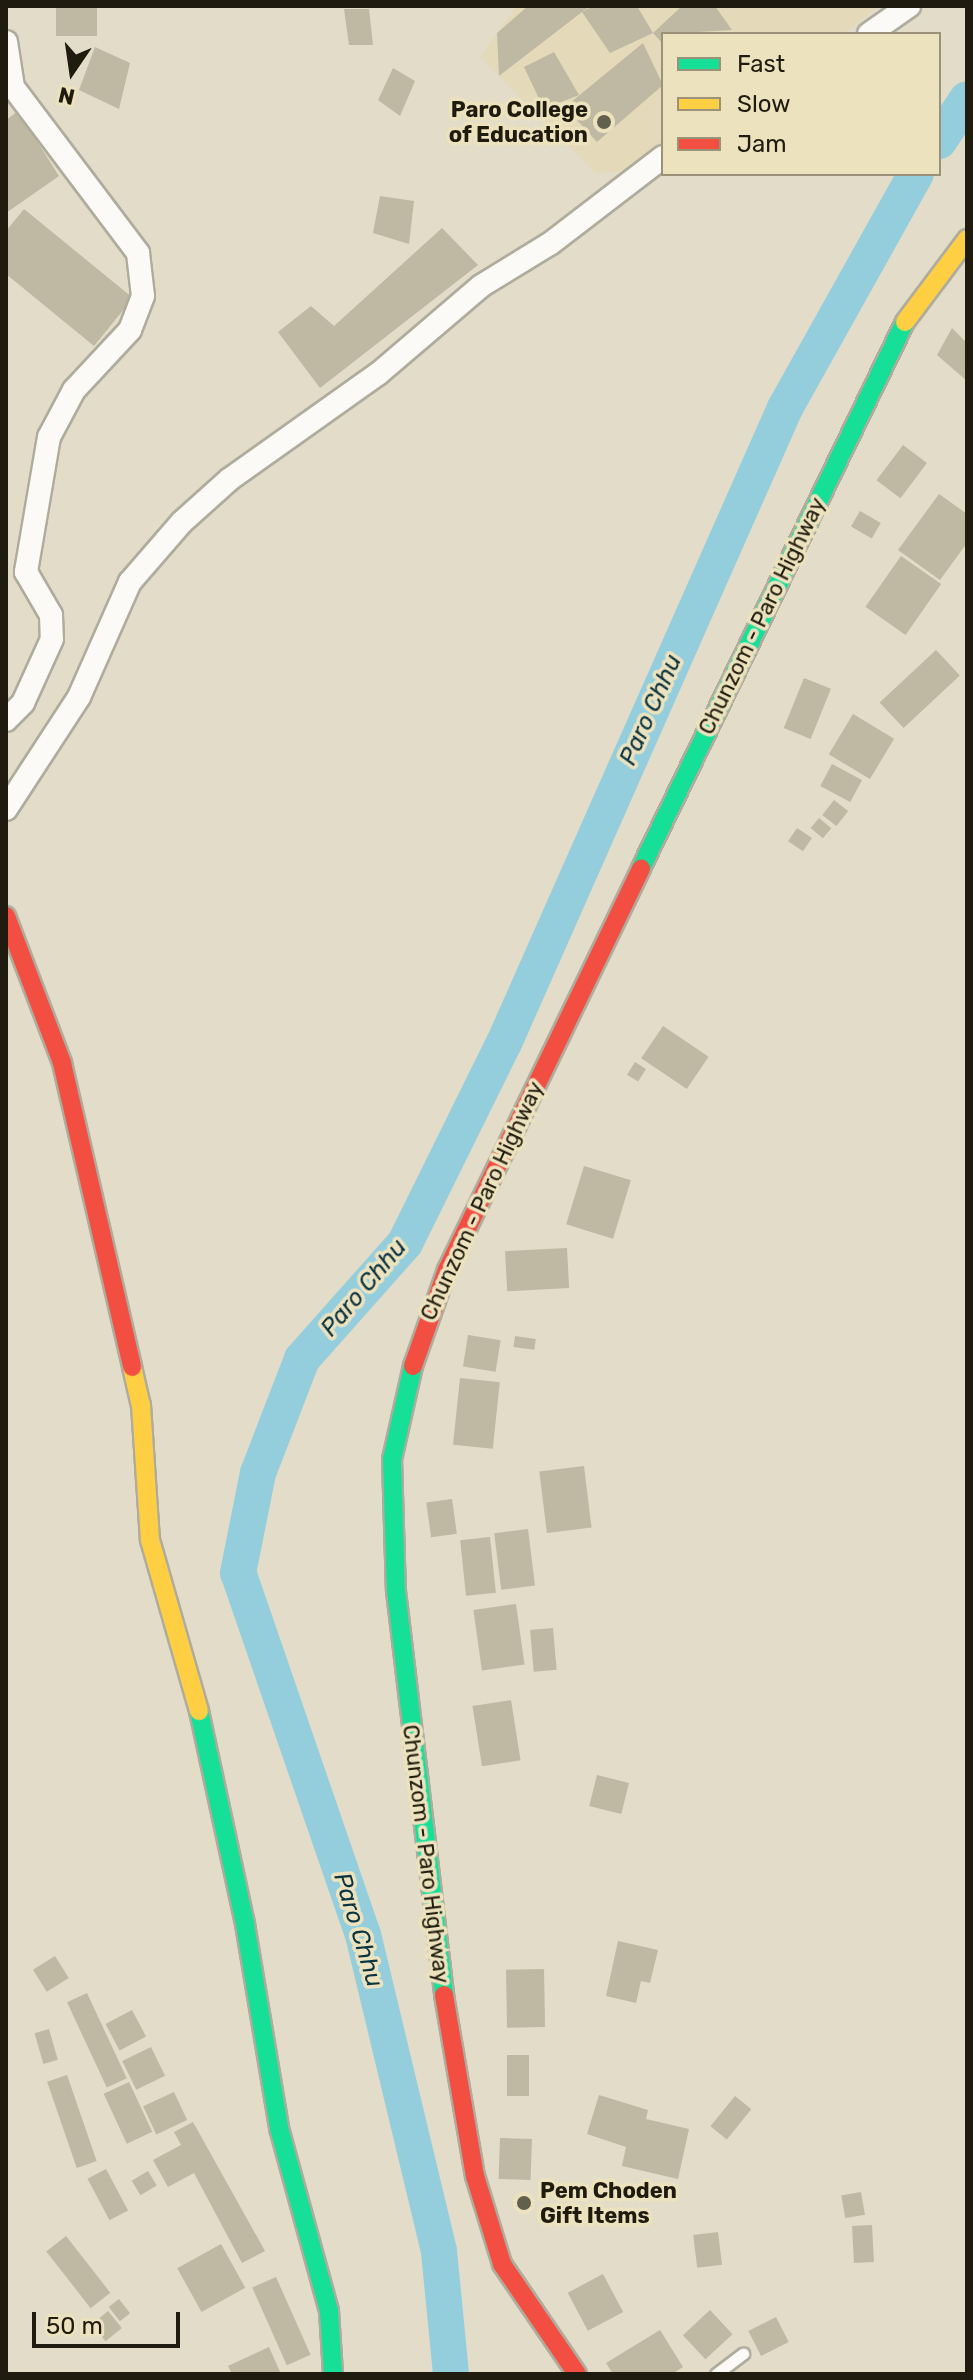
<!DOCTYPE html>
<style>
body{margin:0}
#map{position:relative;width:973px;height:2380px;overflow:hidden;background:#e2dcc8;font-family:Rubik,sans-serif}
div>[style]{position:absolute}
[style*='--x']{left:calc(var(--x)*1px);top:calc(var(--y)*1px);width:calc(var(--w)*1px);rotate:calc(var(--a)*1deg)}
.built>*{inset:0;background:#e4dab9}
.river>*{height:36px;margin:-18px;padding:0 18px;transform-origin:18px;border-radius:18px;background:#94cedc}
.building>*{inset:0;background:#bfb8a2;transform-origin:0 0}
.roads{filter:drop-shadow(2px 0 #b0ac9d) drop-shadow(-2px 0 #b0ac9d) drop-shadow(0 2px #b0ac9d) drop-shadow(0 -2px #b0ac9d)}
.lane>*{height:11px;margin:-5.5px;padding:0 5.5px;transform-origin:5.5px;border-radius:5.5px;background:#fbfaf7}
.street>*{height:22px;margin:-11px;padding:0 11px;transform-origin:11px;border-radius:11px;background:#fbfaf7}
.fast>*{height:18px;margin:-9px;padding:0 9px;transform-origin:9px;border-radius:9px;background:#16e098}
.slow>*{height:18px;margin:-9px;padding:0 9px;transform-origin:9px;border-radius:9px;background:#ffcf43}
.jam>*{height:18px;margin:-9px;padding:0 9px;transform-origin:9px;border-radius:9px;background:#f24e42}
.dots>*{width:22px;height:22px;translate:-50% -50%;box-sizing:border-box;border:4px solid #ede2be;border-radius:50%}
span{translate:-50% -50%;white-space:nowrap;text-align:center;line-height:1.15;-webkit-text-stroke:7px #ede2be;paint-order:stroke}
.poi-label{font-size:22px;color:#1f1b0e;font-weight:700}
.right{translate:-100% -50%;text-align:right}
.left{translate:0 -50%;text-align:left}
.street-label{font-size:22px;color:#1f1b0e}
.water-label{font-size:24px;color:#0b3441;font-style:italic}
.frame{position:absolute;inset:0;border:8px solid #1f1b0e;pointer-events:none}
.legend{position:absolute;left:661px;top:32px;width:280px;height:144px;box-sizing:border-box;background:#ede2be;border:2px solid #9b9278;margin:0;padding:10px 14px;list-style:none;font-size:24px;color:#1f1b0e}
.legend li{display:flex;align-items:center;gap:16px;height:40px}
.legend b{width:40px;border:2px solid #9b9278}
.north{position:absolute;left:32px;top:32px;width:80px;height:80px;-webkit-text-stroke:6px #ede2be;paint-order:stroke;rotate:193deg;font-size:22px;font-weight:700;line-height:32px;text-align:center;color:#1f1b0e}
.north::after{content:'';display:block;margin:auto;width:28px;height:36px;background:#1f1b0e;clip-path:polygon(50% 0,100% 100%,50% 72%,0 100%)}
.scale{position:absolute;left:32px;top:2312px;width:148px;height:36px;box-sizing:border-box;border:4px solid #1f1b0e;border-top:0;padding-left:10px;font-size:24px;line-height:28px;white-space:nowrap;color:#1f1b0e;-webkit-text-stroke:6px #ede2be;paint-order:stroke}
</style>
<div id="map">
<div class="built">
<i style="clip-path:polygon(517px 6px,879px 6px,844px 34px,663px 34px,663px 168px,596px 173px,480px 57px)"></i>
</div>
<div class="river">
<i style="--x:939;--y:141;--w:50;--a:-56.3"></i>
<i style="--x:451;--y:2374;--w:124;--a:-95.6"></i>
<i style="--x:439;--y:2251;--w:325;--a:-103.5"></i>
<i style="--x:363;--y:1935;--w:383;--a:-109"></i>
<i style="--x:238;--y:1573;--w:102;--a:-78.7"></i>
<i style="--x:258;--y:1473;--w:122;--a:-68.9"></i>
<i style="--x:302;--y:1359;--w:155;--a:-48.4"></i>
<i style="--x:405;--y:1243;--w:223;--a:-63.7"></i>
<i style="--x:504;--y:1043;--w:694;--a:-66.13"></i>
<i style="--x:785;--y:408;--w:268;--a:-60.8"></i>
</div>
<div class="building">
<i style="left:56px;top:6px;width:41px;height:30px"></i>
<i style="clip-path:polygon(528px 6px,590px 6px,582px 12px,593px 6px,637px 6px,653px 33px,610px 53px,582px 12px,499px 76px,497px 33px)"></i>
<i style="clip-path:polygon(682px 6px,715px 6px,732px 30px,663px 34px,663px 44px,653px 33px)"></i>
<i style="clip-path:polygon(344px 9px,369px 9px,373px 45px,349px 45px)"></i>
<i style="clip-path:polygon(643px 43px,663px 85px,597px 142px,565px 107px)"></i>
<i style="clip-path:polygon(95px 47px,130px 63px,119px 109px,79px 90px)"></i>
<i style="clip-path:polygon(554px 52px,579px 95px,544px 109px,524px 67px)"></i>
<i style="clip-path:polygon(393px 68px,415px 81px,400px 116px,378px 100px)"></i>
<i style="clip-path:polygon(18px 111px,59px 176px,6px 213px,6px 120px)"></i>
<i style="clip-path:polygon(380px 196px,414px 201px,409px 244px,373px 233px)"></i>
<i style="clip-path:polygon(24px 209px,133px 298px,94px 346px,6px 274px,6px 231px)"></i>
<i style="clip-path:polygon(442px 228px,478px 265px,320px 388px,278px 332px,311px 306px,334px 326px)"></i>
<i style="clip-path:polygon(952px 328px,967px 343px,967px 381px,937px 355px)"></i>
<i style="left:903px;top:445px;width:30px;height:44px;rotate:37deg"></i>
<i style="clip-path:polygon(939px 494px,967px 514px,967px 543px,940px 580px,898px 550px)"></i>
<i style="left:860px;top:511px;width:24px;height:18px;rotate:30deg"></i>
<i style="left:901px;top:556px;width:49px;height:62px;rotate:35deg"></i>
<i style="left:936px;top:650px;width:35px;height:77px;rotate:47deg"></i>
<i style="left:804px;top:678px;width:29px;height:54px;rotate:22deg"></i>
<i style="left:853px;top:714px;width:48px;height:47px;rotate:31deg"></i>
<i style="left:832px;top:764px;width:34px;height:25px;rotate:28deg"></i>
<i style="left:834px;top:800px;width:18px;height:19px;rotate:38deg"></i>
<i style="left:819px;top:818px;width:16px;height:13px;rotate:40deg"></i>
<i style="left:797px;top:828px;width:18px;height:16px;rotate:34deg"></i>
<i style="left:663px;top:1026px;width:55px;height:39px;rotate:34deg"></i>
<i style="left:635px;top:1062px;width:13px;height:15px;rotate:32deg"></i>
<i style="left:584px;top:1166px;width:49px;height:61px;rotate:17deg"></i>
<i style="left:567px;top:1248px;width:40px;height:62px;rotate:87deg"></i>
<i style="left:468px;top:1335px;width:33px;height:32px;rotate:9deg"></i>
<i style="left:515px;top:1336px;width:21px;height:11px;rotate:8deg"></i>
<i style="left:460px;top:1378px;width:40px;height:67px;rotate:6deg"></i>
<i style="left:584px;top:1466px;width:62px;height:45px;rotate:83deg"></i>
<i style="left:452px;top:1499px;width:35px;height:26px;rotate:82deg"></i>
<i style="left:528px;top:1529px;width:57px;height:34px;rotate:83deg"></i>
<i style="left:490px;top:1537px;width:56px;height:30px;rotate:84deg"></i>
<i style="left:516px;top:1604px;width:61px;height:43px;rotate:82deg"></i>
<i style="left:553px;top:1628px;width:42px;height:23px;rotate:85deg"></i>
<i style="left:511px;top:1700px;width:61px;height:39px;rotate:81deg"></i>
<i style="left:597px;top:1775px;width:33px;height:32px;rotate:14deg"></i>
<i style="clip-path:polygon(618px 1941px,658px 1950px,650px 1983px,641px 1981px,636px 2003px,606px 1996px)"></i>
<i style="left:55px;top:1956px;width:26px;height:26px;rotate:58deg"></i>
<i style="left:544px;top:1969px;width:58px;height:38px;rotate:89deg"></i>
<i style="left:87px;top:1993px;width:94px;height:22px;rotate:65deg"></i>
<i style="left:132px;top:2010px;width:30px;height:30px;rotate:62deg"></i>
<i style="left:49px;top:2029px;width:32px;height:15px;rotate:74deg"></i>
<i style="left:151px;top:2047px;width:32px;height:32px;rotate:64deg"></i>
<i style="left:507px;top:2055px;width:22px;height:41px"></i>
<i style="left:67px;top:2075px;width:91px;height:21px;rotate:71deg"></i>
<i style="left:129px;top:2082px;width:55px;height:28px;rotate:65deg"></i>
<i style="left:174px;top:2092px;width:31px;height:34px;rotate:65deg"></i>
<i style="clip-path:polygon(599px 2095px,648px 2110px,646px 2119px,689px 2129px,678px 2179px,622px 2166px,626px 2147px,587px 2134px)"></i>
<i style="left:735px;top:2096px;width:21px;height:39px;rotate:39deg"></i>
<i style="clip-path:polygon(193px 2122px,265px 2251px,242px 2263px,194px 2173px,168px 2187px,153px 2160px,181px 2145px,174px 2132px)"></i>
<i style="left:500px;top:2138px;width:32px;height:41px;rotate:2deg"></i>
<i style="left:106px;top:2169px;width:47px;height:21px;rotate:62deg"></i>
<i style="left:148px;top:2171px;width:17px;height:19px;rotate:59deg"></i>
<i style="left:861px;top:2192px;width:23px;height:20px;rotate:80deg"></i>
<i style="left:872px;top:2225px;width:37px;height:20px;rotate:87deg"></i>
<i style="left:718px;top:2232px;width:33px;height:25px;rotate:83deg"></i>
<i style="left:66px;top:2236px;width:72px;height:25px;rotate:52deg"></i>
<i style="left:221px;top:2244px;width:50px;height:50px;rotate:61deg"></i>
<i style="left:603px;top:2274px;width:43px;height:40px;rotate:62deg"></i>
<i style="left:276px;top:2277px;width:85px;height:26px;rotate:66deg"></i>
<i style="left:119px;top:2299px;width:18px;height:13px;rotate:52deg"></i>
<i style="left:710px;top:2310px;width:33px;height:37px;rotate:47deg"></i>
<i style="left:108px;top:2311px;width:22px;height:21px;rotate:51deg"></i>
<i style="left:776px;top:2317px;width:28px;height:31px;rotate:63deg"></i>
<i style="clip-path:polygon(660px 2330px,683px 2367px,672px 2374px,613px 2374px,606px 2363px)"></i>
<i style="clip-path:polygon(269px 2347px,281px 2374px,232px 2374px,228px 2366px)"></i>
</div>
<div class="roads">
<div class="lane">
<i style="--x:716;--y:2374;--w:34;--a:-37"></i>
</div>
<div class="street">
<i style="--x:869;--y:34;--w:49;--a:-35"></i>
<i style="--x:6;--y:42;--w:46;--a:81.2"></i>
<i style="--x:13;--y:87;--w:208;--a:53"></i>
<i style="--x:138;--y:253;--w:43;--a:83.4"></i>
<i style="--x:143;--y:296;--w:36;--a:111"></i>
<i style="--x:130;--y:330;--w:82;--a:133"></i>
<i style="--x:74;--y:390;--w:53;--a:118"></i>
<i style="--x:49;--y:437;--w:137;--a:99.7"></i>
<i style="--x:26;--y:572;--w:50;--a:59.8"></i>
<i style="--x:51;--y:615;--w:24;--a:88"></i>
<i style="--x:52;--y:639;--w:70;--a:114.4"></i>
<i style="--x:23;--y:703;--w:24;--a:135"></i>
<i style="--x:6;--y:809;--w:134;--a:-56.9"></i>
<i style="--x:79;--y:697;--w:126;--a:-66.1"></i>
<i style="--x:130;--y:582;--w:79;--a:-49.1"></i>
<i style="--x:182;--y:522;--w:64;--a:-41.9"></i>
<i style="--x:230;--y:479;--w:181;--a:-35.4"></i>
<i style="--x:378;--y:374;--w:135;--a:-40.5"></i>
<i style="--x:481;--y:286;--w:82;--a:-31.6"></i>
<i style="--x:551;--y:243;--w:141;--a:-37.5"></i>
</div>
<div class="fast">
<i style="--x:641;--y:868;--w:606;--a:-64.2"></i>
<i style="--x:413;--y:1366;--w:95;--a:102.7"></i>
<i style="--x:392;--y:1459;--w:132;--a:88.3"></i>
<i style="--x:396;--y:1591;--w:407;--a:83.2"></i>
<i style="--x:199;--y:1711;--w:218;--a:77.8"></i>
<i style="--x:245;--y:1924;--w:207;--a:80.5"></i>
<i style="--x:279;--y:2128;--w:190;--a:74.7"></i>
<i style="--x:329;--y:2311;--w:63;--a:86.4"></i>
</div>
<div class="slow">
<i style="--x:905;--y:322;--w:104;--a:-53.2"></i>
<i style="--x:132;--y:1367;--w:39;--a:77"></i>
<i style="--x:141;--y:1405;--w:135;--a:86.2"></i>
<i style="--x:150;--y:1540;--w:178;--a:74"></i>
</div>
<div class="jam">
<i style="--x:6;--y:916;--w:157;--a:69.1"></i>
<i style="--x:62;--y:1063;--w:312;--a:77"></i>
<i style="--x:413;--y:1366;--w:102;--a:-70.5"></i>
<i style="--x:447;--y:1270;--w:446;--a:-64.2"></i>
<i style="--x:444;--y:1995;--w:184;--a:80.3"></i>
<i style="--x:475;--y:2176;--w:92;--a:72.9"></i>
<i style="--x:502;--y:2264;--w:133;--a:55.7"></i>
</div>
</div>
<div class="dots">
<i style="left:604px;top:122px;background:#635f4f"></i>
<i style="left:524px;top:2203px;background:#635f4f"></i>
</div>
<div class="poi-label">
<span class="right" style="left:588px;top:122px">Paro College<br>of Education</span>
<span class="left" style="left:540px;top:2203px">Pem Choden<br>Gift Items</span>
</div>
<div class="street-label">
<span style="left:762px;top:616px;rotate:-64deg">Chunzom - Paro Highway</span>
<span style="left:482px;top:1201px;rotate:-65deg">Chunzom - Paro Highway</span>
<span style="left:426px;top:1854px;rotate:83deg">Chunzom - Paro Highway</span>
</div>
<div class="water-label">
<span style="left:651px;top:710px;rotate:-66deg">Paro Chhu</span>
<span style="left:364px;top:1288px;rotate:-50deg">Paro Chhu</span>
<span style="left:358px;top:1930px;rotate:73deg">Paro Chhu</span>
</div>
<div class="frame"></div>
<ul class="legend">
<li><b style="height:10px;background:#16e098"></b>Fast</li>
<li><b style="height:10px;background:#ffcf43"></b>Slow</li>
<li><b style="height:10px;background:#f24e42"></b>Jam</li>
</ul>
<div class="north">N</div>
<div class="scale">50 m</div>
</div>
